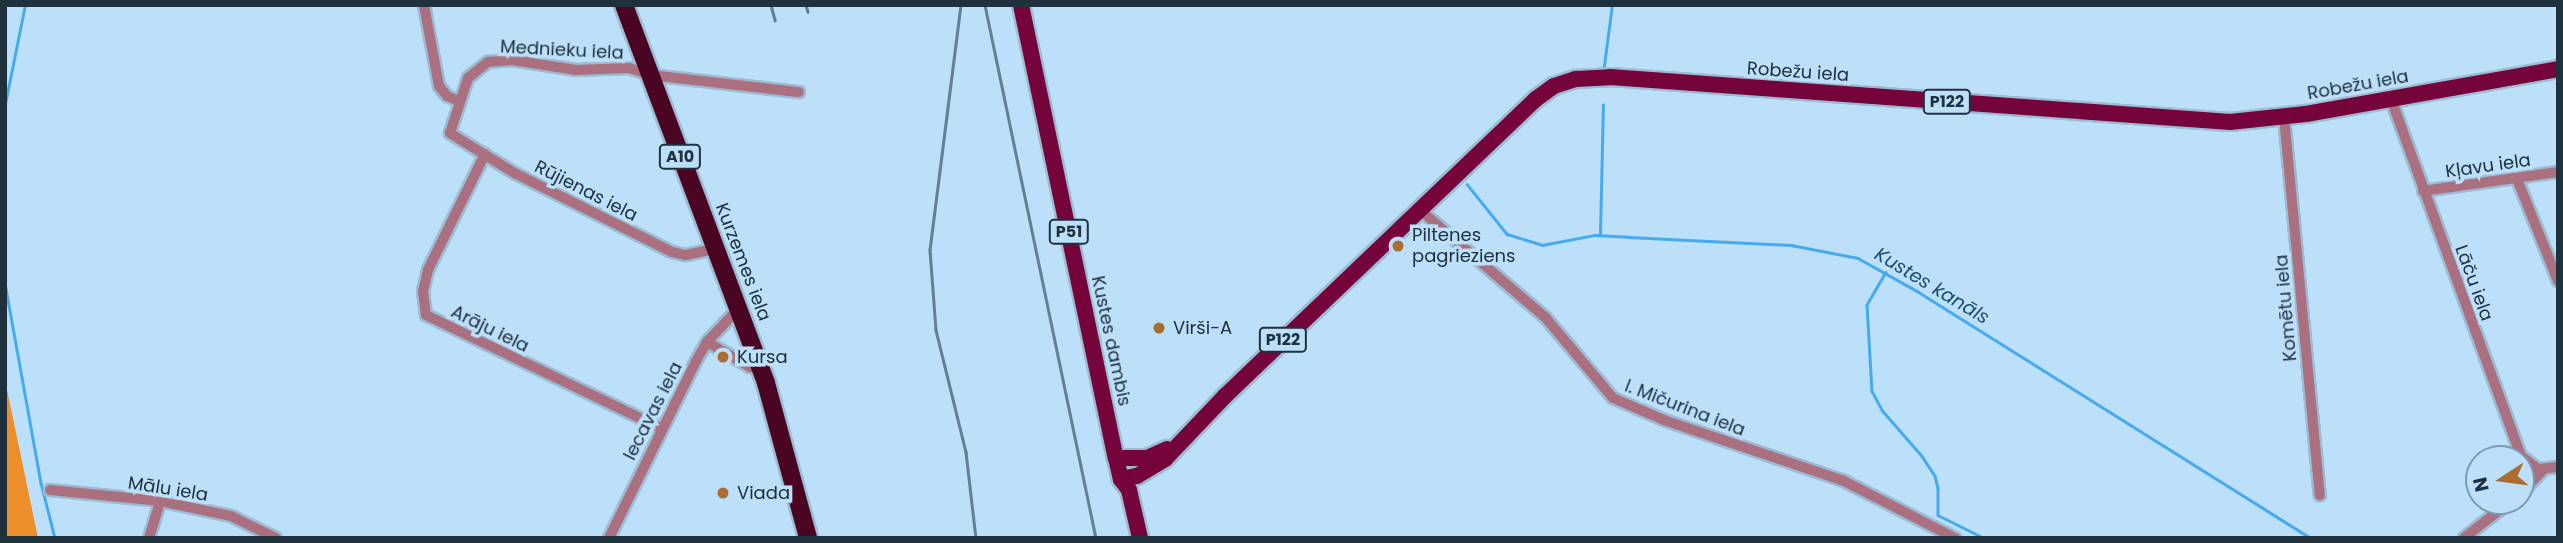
<!DOCTYPE html>
<meta charset="utf-8">
<style>
body{margin:0}
#map{position:relative;width:2563px;height:543px;overflow:hidden;background:#bcdffa;font-family:Poppins,sans-serif}
div>[style]{position:absolute}
[style*='--x']{left:calc(var(--x)*1px);top:calc(var(--y)*1px);width:calc(var(--w)*1px);rotate:calc(var(--a)*1deg)}
.green>*{inset:0;background:#ec8e2a}
.stream>*{height:2.5px;margin:-1.25px;padding:0 1.25px;transform-origin:1.25px;border-radius:1.25px;background:#46abee}
.roads{filter:drop-shadow(2px 0 #9dbcd4) drop-shadow(-2px 0 #9dbcd4) drop-shadow(0 2px #9dbcd4) drop-shadow(0 -2px #9dbcd4)}
.street>*{height:10px;margin:-5px;padding:0 5px;transform-origin:5px;border-radius:5px;background:#aa7080}
.primary>*{height:16px;margin:-8px;padding:0 8px;transform-origin:8px;border-radius:8px;background:#740439}
.highway>*{height:18px;margin:-9px;padding:0 9px;transform-origin:9px;border-radius:9px;background:#4a0523}
.rail>*{height:2.5px;margin:-1.25px;padding:0 1.25px;transform-origin:1.25px;border-radius:1.25px;background:#657f92}
.dots>*{width:19px;height:19px;translate:-50% -50%;box-sizing:border-box;border:4px solid #bcdffa;border-radius:50%}
span{translate:-50% -50%;white-space:nowrap;text-align:center;line-height:1.15;-webkit-text-stroke:7px #bcdffa;paint-order:stroke}
.shield-label span{padding:2px 5px;background:#bcdffa;border:2px solid;border-radius:5px;-webkit-text-stroke-width:0}
.shield-label{font-size:16px;color:#20313e;font-weight:700}
.street-label{font-size:18px;color:#20313e}
.poi-label{font-size:18px;color:#20313e}
.left{translate:0 -50%;text-align:left}
.water-label{font-size:19px;color:#1a4f71;font-style:italic}
.frame{position:absolute;inset:0;border:7px solid #20313e;pointer-events:none}
.north{position:absolute;left:2465px;top:445px;width:70px;height:70px;box-sizing:border-box;background:#bcdffa;border:2px solid #7e99af;border-radius:50%;rotate:257deg;font-size:19px;font-weight:700;line-height:28px;text-align:center;color:#20313e}
.north::after{content:'';display:block;margin:auto;width:24px;height:32px;background:#aa6c31;clip-path:polygon(50% 0,100% 100%,50% 72%,0 100%)}
</style>
<div id="map">
<div class="green">
<i style="clip-path:polygon(5px 380px,38px 538px,5px 538px)"></i>
</div>
<div class="stream">
<i style="--x:1603;--y:73;--w:69;--a:-82.5"></i>
<i style="--x:5;--y:104;--w:101;--a:-78.6"></i>
<i style="--x:1467;--y:184;--w:64;--a:51.3"></i>
<i style="--x:1507;--y:234;--w:37;--a:17"></i>
<i style="--x:1542;--y:245;--w:54;--a:-10.7"></i>
<i style="--x:1595;--y:235;--w:33;--a:3"></i>
<i style="--x:1628;--y:237;--w:163;--a:2.8"></i>
<i style="--x:1791;--y:245;--w:68;--a:11"></i>
<i style="--x:1858;--y:258;--w:68;--a:29.2"></i>
<i style="--x:1917;--y:291;--w:464;--a:32.1"></i>
<i style="--x:1600;--y:234;--w:129;--a:-88.7"></i>
<i style="--x:1886;--y:272;--w:38;--a:120"></i>
<i style="--x:1867;--y:305;--w:86;--a:86.7"></i>
<i style="--x:1872;--y:391;--w:21;--a:62"></i>
<i style="--x:1882;--y:410;--w:61;--a:49"></i>
<i style="--x:1922;--y:456;--w:24;--a:57"></i>
<i style="--x:1935;--y:476;--w:12;--a:76"></i>
<i style="--x:1938;--y:488;--w:27;--a:90"></i>
<i style="--x:1938;--y:515;--w:51;--a:26.6"></i>
<i style="--x:5;--y:283;--w:203;--a:79.8"></i>
<i style="--x:41;--y:483;--w:57;--a:75.7"></i>
</div>
<div class="roads">
<div class="street">
<i style="--x:424;--y:5;--w:82;--a:79.5"></i>
<i style="--x:439;--y:86;--w:13;--a:51"></i>
<i style="--x:447;--y:96;--w:13;--a:23"></i>
<i style="--x:2391;--y:99;--w:380;--a:70"></i>
<i style="--x:2521;--y:456;--w:21;--a:37"></i>
<i style="--x:2538;--y:469;--w:20;--a:-6"></i>
<i style="--x:2284;--y:117;--w:380;--a:84.6"></i>
<i style="--x:485;--y:154;--w:129;--a:116.2"></i>
<i style="--x:428;--y:270;--w:22;--a:103"></i>
<i style="--x:423;--y:291;--w:24;--a:83"></i>
<i style="--x:426;--y:315;--w:261;--a:25.7"></i>
<i style="--x:2517;--y:179;--w:110;--a:68.1"></i>
<i style="--x:2423;--y:191;--w:136;--a:-8"></i>
<i style="--x:1420;--y:210;--w:165;--a:40.6"></i>
<i style="--x:1545;--y:317;--w:106;--a:50"></i>
<i style="--x:1613;--y:398;--w:56;--a:23.3"></i>
<i style="--x:1664;--y:420;--w:190;--a:18.7"></i>
<i style="--x:1844;--y:481;--w:125;--a:27.2"></i>
<i style="--x:714;--y:249;--w:30;--a:168"></i>
<i style="--x:685;--y:255;--w:13;--a:-167"></i>
<i style="--x:672;--y:252;--w:174;--a:-153.4"></i>
<i style="--x:516;--y:174;--w:78;--a:-148.2"></i>
<i style="--x:450;--y:133;--w:58;--a:-71.9"></i>
<i style="--x:468;--y:78;--w:26;--a:-39"></i>
<i style="--x:488;--y:62;--w:24;--a:-5"></i>
<i style="--x:512;--y:60;--w:65;--a:8.9"></i>
<i style="--x:576;--y:70;--w:53;--a:-2.2"></i>
<i style="--x:629;--y:68;--w:23;--a:18"></i>
<i style="--x:651;--y:75;--w:149;--a:6.6"></i>
<i style="--x:707;--y:342;--w:50;--a:30.2"></i>
<i style="--x:750;--y:367;--w:11;--a:5"></i>
<i style="--x:50;--y:490;--w:111;--a:5.7"></i>
<i style="--x:160;--y:501;--w:73;--a:11.9"></i>
<i style="--x:231;--y:516;--w:50;--a:26.1"></i>
<i style="--x:2521;--y:493;--w:32;--a:-46"></i>
<i style="--x:149;--y:538;--w:39;--a:-73"></i>
<i style="--x:609;--y:538;--w:197;--a:-63.8"></i>
<i style="--x:696;--y:361;--w:22;--a:-60"></i>
<i style="--x:707;--y:342;--w:47;--a:-46.7"></i>
<i style="--x:2464;--y:538;--w:60;--a:-38.2"></i>
</div>
<div class="primary">
<i style="--x:1021;--y:5;--w:463;--a:78.2"></i>
<i style="--x:1116;--y:458;--w:22;--a:77"></i>
<i style="--x:1121;--y:479;--w:14;--a:54"></i>
<i style="--x:1129;--y:490;--w:49;--a:77.1"></i>
<i style="--x:1116;--y:458;--w:31;--a:0"></i>
<i style="--x:1147;--y:458;--w:22;--a:-24"></i>
<i style="--x:1121;--y:479;--w:16;--a:-11"></i>
<i style="--x:1137;--y:476;--w:33;--a:-31"></i>
<i style="--x:1165;--y:459;--w:87;--a:-46.4"></i>
<i style="--x:1225;--y:396;--w:430;--a:-43.7"></i>
<i style="--x:1536;--y:99;--w:22;--a:-36"></i>
<i style="--x:1554;--y:86;--w:23;--a:-18"></i>
<i style="--x:1576;--y:79;--w:34;--a:-3"></i>
<i style="--x:1610;--y:77;--w:622;--a:4.15"></i>
<i style="--x:2230;--y:122;--w:76;--a:-6"></i>
<i style="--x:2306;--y:114;--w:256;--a:-10.1"></i>
</div>
<div class="highway">
<i style="--x:624;--y:5;--w:404;--a:69.4"></i>
<i style="--x:766;--y:383;--w:161;--a:74.8"></i>
</div>
</div>
<div class="rail">
<i style="--x:771;--y:5;--w:16;--a:75"></i>
<i style="--x:806;--y:5;--w:7;--a:74"></i>
<i style="--x:961;--y:5;--w:247;--a:97.2"></i>
<i style="--x:930;--y:250;--w:80;--a:85.7"></i>
<i style="--x:936;--y:330;--w:126;--a:76.2"></i>
<i style="--x:966;--y:452;--w:87;--a:83.4"></i>
<i style="--x:985;--y:5;--w:544;--a:78.24"></i>
</div>
<div class="dots">
<i style="left:1398px;top:246px;background:#aa6c31"></i>
<i style="left:1159px;top:328px;background:#aa6c31"></i>
<i style="left:723px;top:357px;background:#aa6c31"></i>
<i style="left:723px;top:493px;background:#aa6c31"></i>
</div>
<div class="shield-label">
<span style="left:1947px;top:102px">P122</span>
<span style="left:680px;top:157px">A10</span>
<span style="left:1069px;top:232px">P51</span>
<span style="left:1283px;top:340px">P122</span>
</div>
<div class="street-label">
<span style="left:562px;top:50px;rotate:3deg">Mednieku iela</span>
<span style="left:1798px;top:72px;rotate:4deg">Robežu iela</span>
<span style="left:2358px;top:85px;rotate:-10deg">Robežu iela</span>
<span style="left:2488px;top:166px;rotate:-8deg">Kļavu iela</span>
<span style="left:586px;top:191px;rotate:27deg">Rūjienas iela</span>
<span style="left:743px;top:262px;rotate:69deg">Kurzemes iela</span>
<span style="left:2474px;top:283px;rotate:70deg">Lāču iela</span>
<span style="left:2286px;top:308px;rotate:-95deg">Komētu iela</span>
<span style="left:490px;top:329px;rotate:26deg">Arāju iela</span>
<span style="left:1111px;top:341px;rotate:78deg">Kustes dambis</span>
<span style="left:1685px;top:408px;rotate:21deg">I. Mičurina iela</span>
<span style="left:653px;top:411px;rotate:-63deg">Iecavas iela</span>
<span style="left:168px;top:489px;rotate:9deg">Mālu iela</span>
</div>
<div class="poi-label">
<span class="left" style="left:1412px;top:246px">Piltenes<br>pagrieziens</span>
<span class="left" style="left:1173px;top:328px">Virši-A</span>
<span class="left" style="left:737px;top:357px">Kursa</span>
<span class="left" style="left:737px;top:493px">Viada</span>
</div>
<div class="water-label">
<span style="left:1932px;top:286px;rotate:31deg">Kustes kanāls</span>
</div>
<div class="frame"></div>
<div class="north">N</div>
</div>
